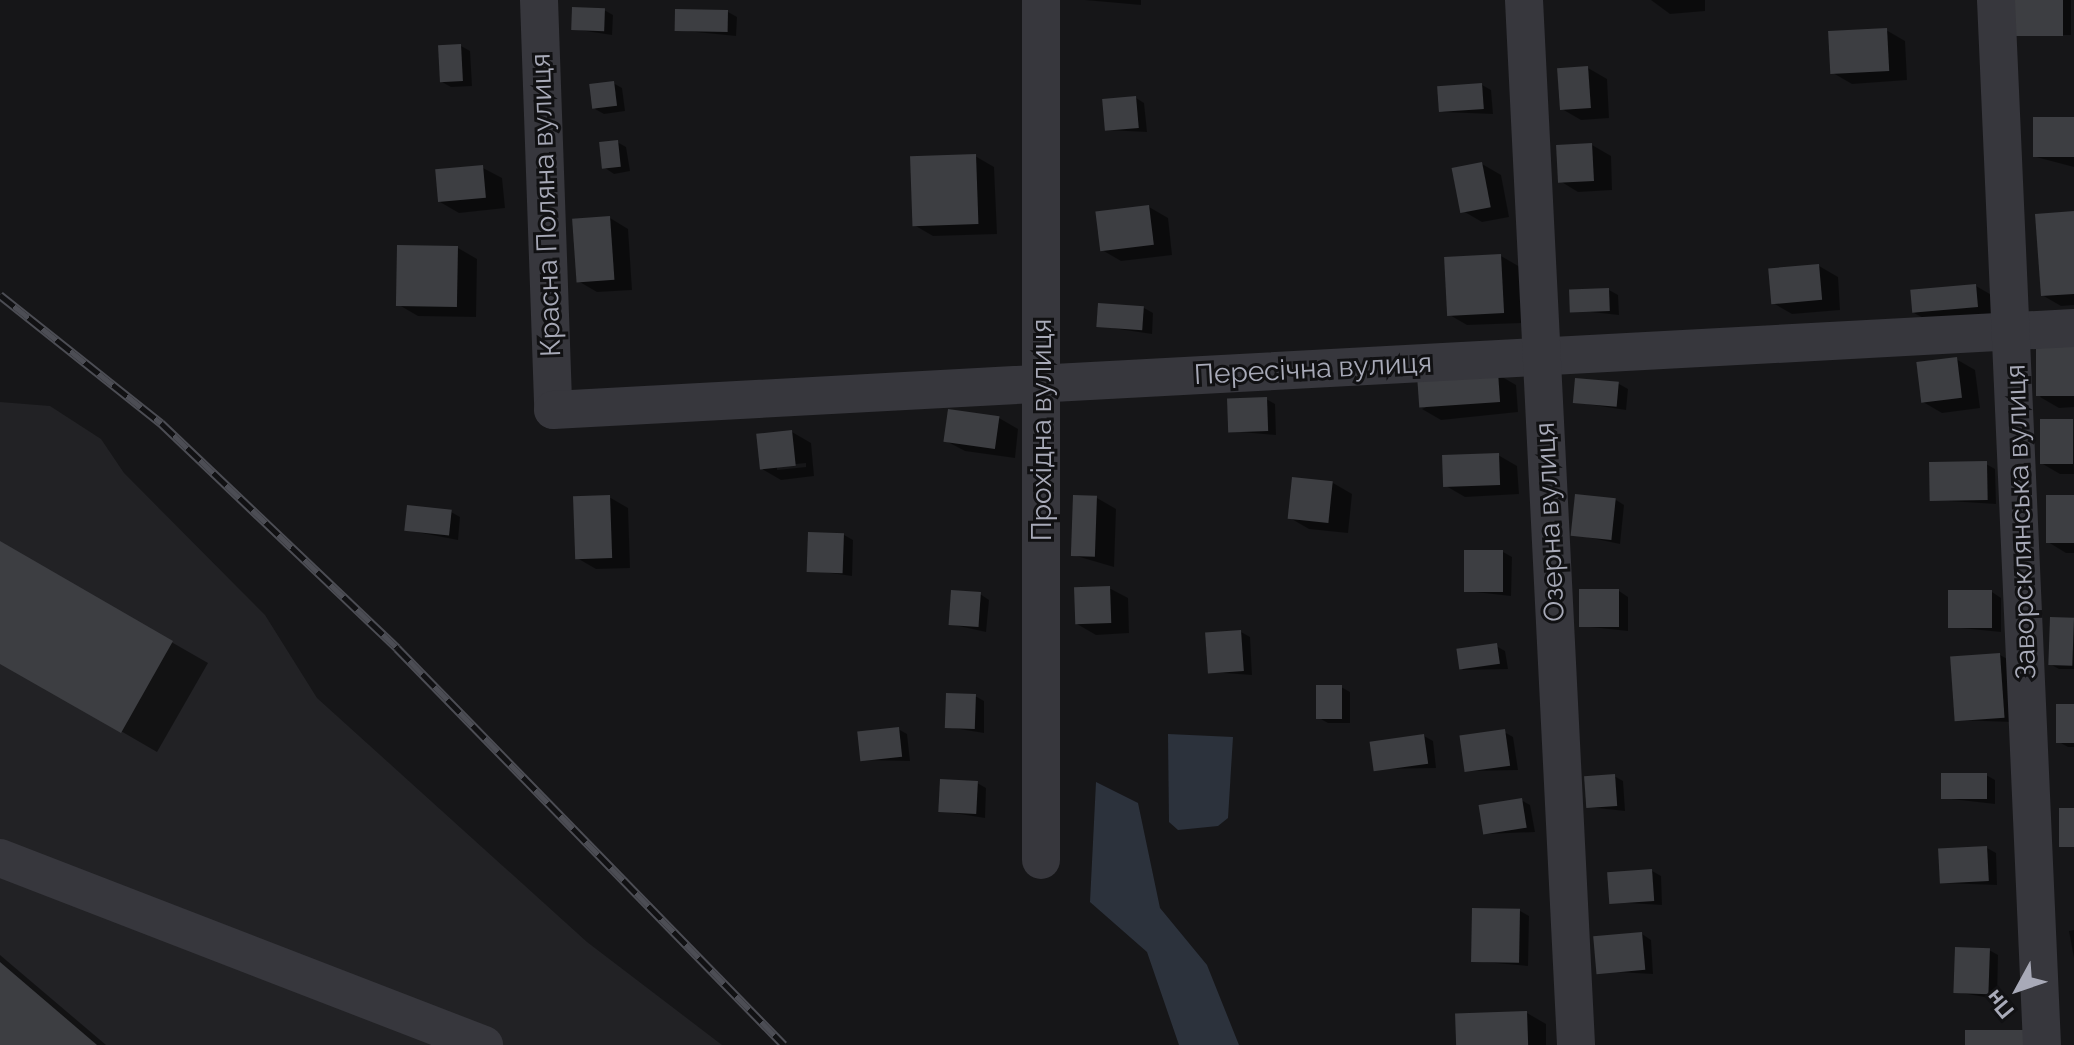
<!DOCTYPE html>
<meta charset="utf-8">
<style>
body{margin:0}
#map{position:relative;width:2074px;height:1045px;overflow:hidden;background:#161618;font-family:Raleway,sans-serif}
div>[style]{position:absolute}
[style*='--x']{left:calc(var(--x)*1px);top:calc(var(--y)*1px);width:calc(var(--w)*1px);rotate:calc(var(--a)*1deg)}
.built>*{inset:0;background:#222225}
.water>*{inset:0;background:#2c323c}
.shadow>*{inset:0;background:#0007;transform-origin:0 0}
.building>*{inset:0;background:#3d3e42;transform-origin:0 0}
.minor>*{height:38px;margin:-19px;padding:0 19px;transform-origin:19px;border-radius:19px;background:#37373d}
.rail>*{height:9px;margin-top:-4.5px;transform-origin:0;background:repeating-linear-gradient(90deg,#111113 0 18px,#4c4d54 0 36px);box-sizing:border-box;border-block:2px solid #4c4d54}
span{translate:-50% -50%;white-space:nowrap;text-align:center;line-height:1.15;-webkit-text-stroke:6px #111113;paint-order:stroke}
.street-label{font-size:28px;color:#a8aab8}
.north{position:absolute;left:1978px;top:949px;width:80px;height:80px;-webkit-text-stroke:6px #111113;paint-order:stroke;rotate:230deg;font-size:22px;font-weight:700;line-height:32px;text-align:center;color:#a8aab8}
.north::after{content:'';display:block;margin:auto;width:28px;height:36px;background:#a8aab8;clip-path:polygon(50% 0,100% 100%,50% 72%,0 100%)}
</style>
<div id="map">
<div class="built">
<i style="clip-path:polygon(0 402px,50px 406px,101px 439px,124px 473px,265px 615px,317px 698px,587px 942px,722px 1045px,0 1045px)"></i>
</div>
<div class="water">
<i style="clip-path:polygon(1168px 734px,1233px 737px,1228px 818px,1218px 826px,1178px 830px,1169px 822px)"></i>
<i style="clip-path:polygon(1096px 782px,1138px 803px,1160px 908px,1207px 965px,1239px 1045px,1179px 1045px,1147px 952px,1090px 902px)"></i>
</div>
<div class="shadow">
<i style="clip-path:polygon(1085px 0,1141px 0,1141px 5px)"></i>
<i style="clip-path:polygon(1651px 0,1705px 0,1705px 11px,1670px 14px)"></i>
<i style="left:2016px;top:0;width:55px;height:35px"></i>
<i style="clip-path:polygon(604px 10px,613px 15px,612px 35px,573px 29px)"></i>
<i style="clip-path:polygon(728px 12px,737px 17px,736px 36px,676px 30px)"></i>
<i style="clip-path:polygon(1886px 30px,1905px 41px,1907px 80px,1852px 84px,1833px 73px)"></i>
<i style="clip-path:polygon(461px 46px,470px 51px,472px 86px,451px 87px,442px 82px)"></i>
<i style="clip-path:polygon(1588px 68px,1607px 79px,1609px 118px,1581px 120px,1562px 109px)"></i>
<i style="clip-path:polygon(613px 83px,622px 88px,625px 111px,604px 114px,595px 109px)"></i>
<i style="clip-path:polygon(1482px 85px,1491px 90px,1493px 114px,1442px 112px)"></i>
<i style="clip-path:polygon(1136px 98px,1144px 103px,1147px 132px,1107px 130px)"></i>
<i style="clip-path:polygon(2074px 119px,2074px 167px,2036px 157px)"></i>
<i style="clip-path:polygon(617px 142px,626px 147px,630px 171px,614px 174px,605px 168px)"></i>
<i style="clip-path:polygon(1592px 145px,1611px 156px,1612px 190px,1578px 192px,1560px 181px)"></i>
<i style="clip-path:polygon(975px 156px,994px 167px,997px 234px,933px 236px,914px 225px)"></i>
<i style="clip-path:polygon(1482px 164px,1501px 175px,1509px 217px,1482px 222px,1463px 211px)"></i>
<i style="clip-path:polygon(483px 168px,502px 178px,505px 208px,459px 213px,440px 202px)"></i>
<i style="clip-path:polygon(1149px 207px,1168px 218px,1172px 255px,1121px 261px,1102px 250px)"></i>
<i style="clip-path:polygon(2074px 213px,2074px 305px,2061px 306px,2042px 295px)"></i>
<i style="clip-path:polygon(610px 218px,628px 229px,632px 290px,597px 292px,578px 281px)"></i>
<i style="clip-path:polygon(458px 248px,477px 259px,476px 317px,418px 316px,399px 305px)"></i>
<i style="clip-path:polygon(1501px 256px,1520px 267px,1522px 323px,1467px 325px,1448px 314px)"></i>
<i style="clip-path:polygon(1819px 266px,1838px 277px,1840px 310px,1792px 314px,1773px 303px)"></i>
<i style="clip-path:polygon(1976px 286px,1995px 297px,1996px 317px,1933px 323px,1914px 313px)"></i>
<i style="clip-path:polygon(1609px 290px,1618px 295px,1619px 315px,1572px 310px)"></i>
<i style="clip-path:polygon(1144px 308px,1153px 313px,1152px 334px,1099px 326px)"></i>
<i style="clip-path:polygon(2074px 347px,2074px 407px,2059px 408px,2040px 397px)"></i>
<i style="clip-path:polygon(1956px 359px,1975px 370px,1980px 408px,1942px 413px,1923px 402px)"></i>
<i style="clip-path:polygon(1497px 374px,1516px 385px,1518px 412px,1441px 420px,1422px 409px)"></i>
<i style="clip-path:polygon(1619px 384px,1628px 389px,1626px 410px,1574px 402px)"></i>
<i style="clip-path:polygon(1266px 399px,1275px 404px,1276px 435px,1230px 431px)"></i>
<i style="clip-path:polygon(999px 418px,1018px 429px,1015px 458px,965px 451px,946px 441px)"></i>
<i style="clip-path:polygon(2073px 421px,2074px 474px,2060px 474px,2041px 463px)"></i>
<i style="clip-path:polygon(evenodd,792px 432px,811px 443px,814px 476px,781px 480px,762px 469px,792px 432px,806px 463px,806px 467px,777px 470px,777px 466px,806px 463px)"></i>
<i style="clip-path:polygon(1498px 455px,1517px 466px,1519px 494px,1465px 497px,1446px 486px)"></i>
<i style="clip-path:polygon(1986px 464px,1995px 469px,1996px 504px,1933px 500px)"></i>
<i style="clip-path:polygon(1333px 483px,1352px 494px,1348px 533px,1309px 529px,1290px 518px)"></i>
<i style="clip-path:polygon(609px 497px,628px 508px,630px 568px,596px 569px,577px 558px)"></i>
<i style="clip-path:polygon(2074px 497px,2074px 553px,2066px 553px,2048px 542px)"></i>
<i style="clip-path:polygon(1097px 498px,1116px 509px,1114px 567px,1073px 555px)"></i>
<i style="clip-path:polygon(1616px 500px,1624px 505px,1620px 544px,1573px 534px)"></i>
<i style="clip-path:polygon(451px 512px,460px 517px,458px 540px,406px 530px)"></i>
<i style="clip-path:polygon(844px 535px,853px 540px,852px 576px,809px 570px)"></i>
<i style="clip-path:polygon(0 544px,208px 663px,157px 752px,0 661px)"></i>
<i style="clip-path:polygon(1503px 552px,1512px 557px,1511px 596px,1466px 591px)"></i>
<i style="clip-path:polygon(1109px 588px,1128px 598px,1129px 633px,1096px 635px,1077px 624px)"></i>
<i style="clip-path:polygon(1619px 591px,1628px 597px,1628px 631px,1581px 626px)"></i>
<i style="clip-path:polygon(1992px 592px,2001px 598px,2001px 632px,1951px 627px)"></i>
<i style="clip-path:polygon(980px 594px,989px 600px,986px 632px,950px 624px)"></i>
<i style="clip-path:polygon(2074px 620px,2074px 669px,2059px 669px,2050px 664px)"></i>
<i style="clip-path:polygon(1241px 632px,1250px 637px,1252px 675px,1210px 672px)"></i>
<i style="clip-path:polygon(1496px 646px,1505px 651px,1508px 669px,1462px 670px)"></i>
<i style="clip-path:polygon(2000px 655px,2009px 660px,2013px 722px,1955px 720px)"></i>
<i style="clip-path:polygon(1341px 687px,1350px 692px,1350px 723px,1328px 723px,1319px 718px)"></i>
<i style="clip-path:polygon(975px 696px,984px 701px,984px 733px,947px 727px)"></i>
<i style="clip-path:polygon(2074px 706px,2074px 747px,2068px 747px,2059px 742px)"></i>
<i style="clip-path:polygon(898px 729px,907px 734px,910px 761px,862px 760px)"></i>
<i style="clip-path:polygon(1504px 732px,1513px 737px,1518px 770px,1467px 771px)"></i>
<i style="clip-path:polygon(1424px 736px,1433px 741px,1436px 768px,1375px 769px)"></i>
<i style="clip-path:polygon(1986px 775px,1995px 780px,1995px 804px,1943px 798px)"></i>
<i style="clip-path:polygon(1614px 776px,1623px 781px,1625px 811px,1588px 807px)"></i>
<i style="clip-path:polygon(977px 783px,986px 788px,985px 818px,941px 811px)"></i>
<i style="clip-path:polygon(1521px 800px,1530px 805px,1535px 832px,1486px 834px)"></i>
<i style="clip-path:polygon(1987px 848px,1996px 853px,1997px 885px,1942px 883px)"></i>
<i style="clip-path:polygon(1652px 871px,1661px 876px,1662px 905px,1611px 902px)"></i>
<i style="clip-path:polygon(1520px 911px,1529px 916px,1528px 966px,1473px 961px)"></i>
<i style="clip-path:polygon(2074px 930px,2074px 958px,2069px 931px)"></i>
<i style="clip-path:polygon(1642px 934px,1651px 940px,1653px 974px,1598px 971px)"></i>
<i style="clip-path:polygon(1989px 950px,1998px 955px,1997px 999px,1955px 992px)"></i>
<i style="clip-path:polygon(0 955px,106px 1045px,0 1045px)"></i>
<i style="clip-path:polygon(1527px 1013px,1546px 1024px,1546px 1045px,1459px 1045px)"></i>
</div>
<div class="building">
<i style="left:2014px;top:0;width:49px;height:36px"></i>
<i style="left:572px;top:7px;width:33px;height:23px;rotate:2deg"></i>
<i style="left:675px;top:9px;width:53px;height:22px;rotate:1deg"></i>
<i style="left:1887px;top:28px;width:43px;height:59px;rotate:87deg"></i>
<i style="left:461px;top:44px;width:37px;height:23px;rotate:87deg"></i>
<i style="left:1588px;top:66px;width:42px;height:31px;rotate:86deg"></i>
<i style="left:614px;top:81px;width:25px;height:25px;rotate:83deg"></i>
<i style="left:1482px;top:83px;width:26px;height:45px;rotate:86deg"></i>
<i style="left:1136px;top:96px;width:32px;height:34px;rotate:85deg"></i>
<i style="left:2074px;top:117px;width:40px;height:41px;rotate:90deg"></i>
<i style="left:618px;top:140px;width:27px;height:19px;rotate:84deg"></i>
<i style="left:1592px;top:143px;width:38px;height:36px;rotate:87deg"></i>
<i style="left:976px;top:154px;width:70px;height:66px;rotate:88deg"></i>
<i style="left:1482px;top:162px;width:46px;height:31px;rotate:79deg"></i>
<i style="left:483px;top:165px;width:33px;height:48px;rotate:85deg"></i>
<i style="left:1149px;top:205px;width:40px;height:54px;rotate:83deg"></i>
<i style="clip-path:polygon(2074px 211px,2074px 294px,2041px 296px,2035px 214px)"></i>
<i style="left:610px;top:216px;width:64px;height:38px;rotate:86deg"></i>
<i style="left:397px;top:245px;width:61px;height:61px;rotate:1deg"></i>
<i style="left:1501px;top:254px;width:59px;height:57px;rotate:87deg"></i>
<i style="left:1819px;top:264px;width:36px;height:51px;rotate:85deg"></i>
<i style="left:1976px;top:284px;width:23px;height:66px;rotate:85deg"></i>
<i style="left:1609px;top:288px;width:23px;height:40px;rotate:88deg"></i>
<i style="left:1098px;top:303px;width:46px;height:24px;rotate:4deg"></i>
<i style="left:2074px;top:345px;width:51px;height:38px;rotate:90deg"></i>
<i style="left:1957px;top:357px;width:41px;height:41px;rotate:83deg"></i>
<i style="left:1498px;top:372px;width:30px;height:81px;rotate:86deg"></i>
<i style="left:1575px;top:378px;width:44px;height:25px;rotate:5deg"></i>
<i style="left:1267px;top:397px;width:34px;height:40px;rotate:88deg"></i>
<i style="left:948px;top:409px;width:52px;height:33px;rotate:8deg"></i>
<i style="left:2040px;top:419px;width:33px;height:45px"></i>
<i style="left:792px;top:430px;width:36px;height:36px;rotate:84deg"></i>
<i style="left:1499px;top:453px;width:32px;height:57px;rotate:88deg"></i>
<i style="left:1987px;top:461px;width:39px;height:58px;rotate:89deg"></i>
<i style="left:1292px;top:477px;width:41px;height:42px;rotate:6deg"></i>
<i style="left:1575px;top:494px;width:41px;height:42px;rotate:6deg"></i>
<i style="left:610px;top:495px;width:63px;height:37px;rotate:88deg"></i>
<i style="left:1073px;top:495px;width:24px;height:61px;rotate:2deg"></i>
<i style="left:2046px;top:495px;width:28px;height:48px"></i>
<i style="left:407px;top:505px;width:45px;height:26px;rotate:6deg"></i>
<i style="left:808px;top:532px;width:36px;height:40px;rotate:2deg"></i>
<i style="clip-path:polygon(0 541px,173px 641px,121px 733px,0 664px)"></i>
<i style="left:1464px;top:550px;width:39px;height:42px"></i>
<i style="left:1110px;top:586px;width:37px;height:36px;rotate:88deg"></i>
<i style="left:1579px;top:589px;width:40px;height:38px"></i>
<i style="left:951px;top:590px;width:30px;height:35px;rotate:4deg"></i>
<i style="left:1948px;top:590px;width:44px;height:38px"></i>
<i style="left:2050px;top:617px;width:24px;height:48px;rotate:2deg"></i>
<i style="left:1241px;top:630px;width:41px;height:36px;rotate:86deg"></i>
<i style="left:1497px;top:643px;width:21px;height:41px;rotate:82deg"></i>
<i style="left:2000px;top:653px;width:65px;height:50px;rotate:86deg"></i>
<i style="left:1342px;top:685px;width:34px;height:26px;rotate:90deg"></i>
<i style="left:946px;top:693px;width:30px;height:35px;rotate:2deg"></i>
<i style="left:2074px;top:704px;width:39px;height:18px;rotate:90deg"></i>
<i style="left:899px;top:727px;width:30px;height:42px;rotate:84deg"></i>
<i style="left:1505px;top:729px;width:37px;height:46px;rotate:82deg"></i>
<i style="left:1424px;top:734px;width:30px;height:55px;rotate:82deg"></i>
<i style="left:1941px;top:773px;width:46px;height:26px"></i>
<i style="left:1615px;top:774px;width:32px;height:31px;rotate:86deg"></i>
<i style="left:940px;top:779px;width:38px;height:33px;rotate:3deg"></i>
<i style="left:1522px;top:798px;width:30px;height:44px;rotate:81deg"></i>
<i style="left:2059px;top:808px;width:15px;height:39px"></i>
<i style="left:1987px;top:846px;width:35px;height:49px;rotate:87deg"></i>
<i style="left:1652px;top:869px;width:32px;height:45px;rotate:86deg"></i>
<i style="left:1472px;top:908px;width:48px;height:54px;rotate:1deg"></i>
<i style="left:1642px;top:932px;width:38px;height:49px;rotate:85deg"></i>
<i style="left:1955px;top:947px;width:35px;height:46px;rotate:2deg"></i>
<i style="clip-path:polygon(0 962px,97px 1045px,0 1045px)"></i>
<i style="left:1527px;top:1011px;width:34px;height:72px;rotate:88deg"></i>
<i style="left:2025px;top:1030px;width:15px;height:60px;rotate:90deg"></i>
</div>
<div class="minor">
<i style="--x:539;--y:0;--w:410;--a:88"></i>
<i style="--x:553;--y:410;--w:1523;--a:-3.09"></i>
<i style="--x:1524;--y:0;--w:1046;--a:87.15"></i>
<i style="--x:1996;--y:0;--w:1046;--a:87.48"></i>
<i style="--x:0;--y:858;--w:519;--a:21.12"></i>
<i style="--x:1041;--y:860;--w:860;--a:-90"></i>
</div>
<div class="rail">
<i style="--x:0;--y:295;--w:206;--a:38.5"></i>
<i style="--x:161;--y:423;--w:326;--a:43.6"></i>
<i style="--x:397;--y:648;--w:554;--a:45.73"></i>
</div>
<div class="street-label">
<span style="left:546px;top:205px;rotate:-92deg">Красна Поляна вулиця</span>
<span style="left:1313px;top:369px;rotate:-3deg">Пересічна вулиця</span>
<span style="left:1042px;top:430px;rotate:-90deg">Прохідна вулиця</span>
<span style="left:1550px;top:522px;rotate:-93deg">Озерна вулиця</span>
<span style="left:2021px;top:522px;rotate:-92deg">Заворсклянська вулиця</span>
</div>
<div class="north">Пн</div>
</div>
